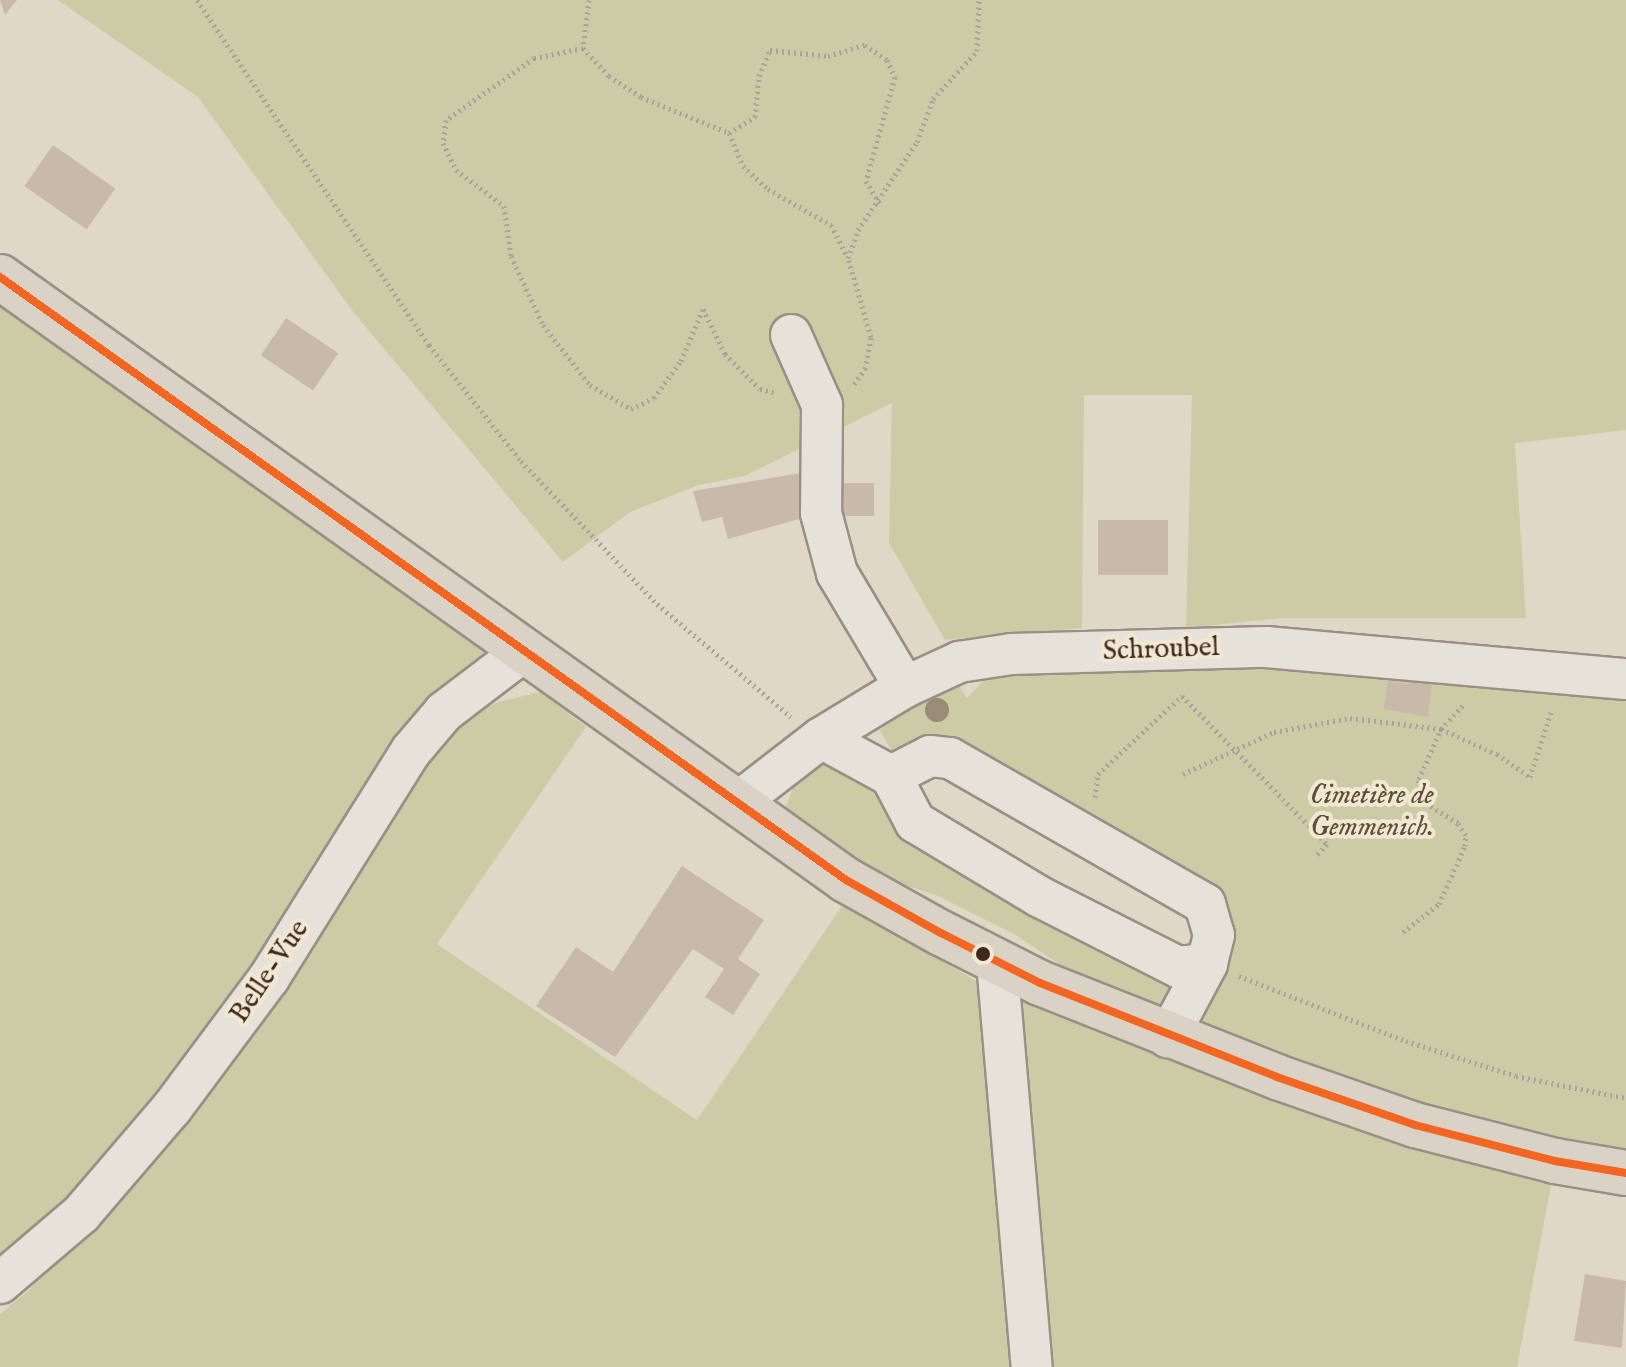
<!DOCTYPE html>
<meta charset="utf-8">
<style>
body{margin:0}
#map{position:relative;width:1626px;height:1367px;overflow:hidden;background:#e0d8c6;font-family:"IM FELL English",serif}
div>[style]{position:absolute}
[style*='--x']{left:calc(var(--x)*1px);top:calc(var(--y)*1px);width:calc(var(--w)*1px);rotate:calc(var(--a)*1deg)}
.green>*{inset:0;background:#cdcaa6}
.building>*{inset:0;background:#c9b9aa;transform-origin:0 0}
.path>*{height:5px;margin-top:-2.5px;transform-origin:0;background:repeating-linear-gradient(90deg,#a9a39c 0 2px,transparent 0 6px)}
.roads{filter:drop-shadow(2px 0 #989085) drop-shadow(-2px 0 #989085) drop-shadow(0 2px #989085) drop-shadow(0 -2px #989085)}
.minor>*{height:40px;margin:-20px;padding:0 20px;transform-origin:20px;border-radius:20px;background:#e6e2da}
.major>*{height:44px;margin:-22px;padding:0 22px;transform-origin:22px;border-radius:22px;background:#dad2c4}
.bus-1>*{height:8px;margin:-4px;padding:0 4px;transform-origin:4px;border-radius:4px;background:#f26522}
.trees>*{width:24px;height:24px;margin:-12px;border-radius:50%;background:#988c77}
.dots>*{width:22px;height:22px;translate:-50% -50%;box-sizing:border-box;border:4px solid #f1e8d3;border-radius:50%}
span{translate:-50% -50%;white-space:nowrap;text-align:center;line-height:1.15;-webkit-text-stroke:8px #f1e8d3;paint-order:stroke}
.street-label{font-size:28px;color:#3f291a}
.park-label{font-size:28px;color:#5e4e36;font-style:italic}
</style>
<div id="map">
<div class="green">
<i style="clip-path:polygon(58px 0,1626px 0,1626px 430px,1515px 443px,1526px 618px,1282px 618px,1186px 628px,1192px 395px,1084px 395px,1082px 628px,945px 640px,889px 543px,892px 403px,745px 476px,699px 485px,630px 512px,563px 562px,354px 313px,198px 97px)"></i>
<i style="clip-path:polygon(0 304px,492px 653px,267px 963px,117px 1150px,21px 1249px,0 1263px)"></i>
<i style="clip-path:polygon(1192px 664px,1420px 671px,1626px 694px,1626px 1157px,1519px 1137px,1202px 1031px,1196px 1006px,1230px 938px,1091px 826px,942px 735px,916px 755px,891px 750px,880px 731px,893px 710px,954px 677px,967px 698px,992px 671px)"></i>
<i style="clip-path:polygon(540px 692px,586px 727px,437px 944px,697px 1120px,844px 903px,983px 985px,1018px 1367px,0 1367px,0 1314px,27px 1292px,173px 1133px,401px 798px,459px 724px,495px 703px)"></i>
<i style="clip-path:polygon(824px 757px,1178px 977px,1165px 1001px,1153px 1007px,1093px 987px,1016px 935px,936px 895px,872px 875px,789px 822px,785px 809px,798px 774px)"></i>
<i style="clip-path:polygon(1016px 1000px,1381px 1135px,1551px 1185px,1517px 1367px,1039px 1367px)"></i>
</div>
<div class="building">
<i style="clip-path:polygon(0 0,17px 0,5px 15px)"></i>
<i style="left:53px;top:145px;width:76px;height:50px;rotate:35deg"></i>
<i style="left:286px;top:318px;width:63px;height:45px;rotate:34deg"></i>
<i style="clip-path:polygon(801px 473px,813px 515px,728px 539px,722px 517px,702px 522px,693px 491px)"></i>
<i style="left:832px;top:483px;width:42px;height:33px"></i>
<i style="left:1098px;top:520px;width:70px;height:55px"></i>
<i style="clip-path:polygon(1409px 676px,1432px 680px,1428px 717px,1384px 709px,1388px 681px,1407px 684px)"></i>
<i style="clip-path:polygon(682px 866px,764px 920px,738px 959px,760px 974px,733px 1015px,705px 997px,724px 969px,693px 949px,615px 1057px,536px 1006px,576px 947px,613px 972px)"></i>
<i style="clip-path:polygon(1585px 1274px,1626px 1281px,1622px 1348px,1574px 1341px)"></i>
</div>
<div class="path">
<i style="--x:197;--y:0;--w:416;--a:56.1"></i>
<i style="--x:429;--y:345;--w:148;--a:51.6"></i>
<i style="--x:521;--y:461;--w:197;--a:46.4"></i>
<i style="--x:657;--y:604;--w:175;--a:40.1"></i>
<i style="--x:589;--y:0;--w:48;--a:97.1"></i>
<i style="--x:583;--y:48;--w:50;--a:168.5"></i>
<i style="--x:534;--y:58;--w:108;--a:144.8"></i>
<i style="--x:446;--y:120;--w:23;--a:97"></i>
<i style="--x:443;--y:143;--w:30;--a:64"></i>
<i style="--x:456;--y:170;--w:60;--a:36.9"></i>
<i style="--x:504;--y:206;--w:50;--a:82"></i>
<i style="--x:511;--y:256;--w:76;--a:65.1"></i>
<i style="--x:543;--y:325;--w:76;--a:51.9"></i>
<i style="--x:590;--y:385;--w:48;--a:30.3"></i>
<i style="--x:631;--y:409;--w:25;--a:-26"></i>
<i style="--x:654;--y:398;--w:46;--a:-53.9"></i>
<i style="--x:681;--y:361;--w:56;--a:-67.1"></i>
<i style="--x:703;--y:309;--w:50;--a:63.9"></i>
<i style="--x:725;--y:354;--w:49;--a:45"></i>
<i style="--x:760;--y:389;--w:17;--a:13"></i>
<i style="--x:583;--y:48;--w:38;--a:47"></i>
<i style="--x:609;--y:76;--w:38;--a:33"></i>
<i style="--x:641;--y:97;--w:95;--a:22.2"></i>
<i style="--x:729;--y:133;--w:36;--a:67"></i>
<i style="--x:743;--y:166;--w:34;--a:43"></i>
<i style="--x:768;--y:189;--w:73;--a:29.7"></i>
<i style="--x:831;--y:225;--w:36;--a:63"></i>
<i style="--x:729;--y:133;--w:31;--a:-32"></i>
<i style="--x:755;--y:117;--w:41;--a:-84.4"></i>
<i style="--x:759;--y:76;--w:28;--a:-67"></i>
<i style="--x:770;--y:50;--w:58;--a:5.9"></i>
<i style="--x:828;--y:56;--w:39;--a:-17"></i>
<i style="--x:865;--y:45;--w:27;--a:34"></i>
<i style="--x:887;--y:60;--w:19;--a:65"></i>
<i style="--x:895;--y:77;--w:108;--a:105.6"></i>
<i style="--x:866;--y:181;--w:26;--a:59"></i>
<i style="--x:854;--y:384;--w:19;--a:-54"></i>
<i style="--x:865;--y:369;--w:33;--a:-79"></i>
<i style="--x:871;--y:337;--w:82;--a:-106.2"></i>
<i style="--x:848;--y:258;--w:30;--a:-70"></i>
<i style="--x:858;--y:230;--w:106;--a:-56.2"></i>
<i style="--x:917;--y:142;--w:46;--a:-69.6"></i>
<i style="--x:933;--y:99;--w:65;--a:-47.5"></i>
<i style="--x:977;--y:51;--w:51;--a:-87.8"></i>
<i style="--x:1183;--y:774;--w:100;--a:-24.8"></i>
<i style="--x:1274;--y:732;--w:77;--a:-10.4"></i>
<i style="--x:1350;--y:718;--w:92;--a:6.9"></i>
<i style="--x:1441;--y:729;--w:61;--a:24.1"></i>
<i style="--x:1497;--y:754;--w:40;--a:34.9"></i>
<i style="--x:1530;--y:777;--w:71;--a:-72.1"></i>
<i style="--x:1095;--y:797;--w:23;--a:-83"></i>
<i style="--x:1098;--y:774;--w:115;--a:-42.9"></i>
<i style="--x:1182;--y:696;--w:207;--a:45.6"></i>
<i style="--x:1327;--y:844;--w:15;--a:132"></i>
<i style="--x:1403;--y:932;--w:46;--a:-37.9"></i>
<i style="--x:1439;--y:904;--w:64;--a:-65.9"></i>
<i style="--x:1465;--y:846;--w:11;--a:-85"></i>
<i style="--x:1466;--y:835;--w:14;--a:-124"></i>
<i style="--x:1458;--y:823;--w:44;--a:-148.8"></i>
<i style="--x:1420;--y:800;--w:21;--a:-93"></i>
<i style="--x:1419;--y:779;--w:55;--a:-66.3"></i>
<i style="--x:1441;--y:729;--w:35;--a:-47"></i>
<i style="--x:1239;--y:976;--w:179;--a:21.3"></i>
<i style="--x:1406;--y:1041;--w:115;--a:17.7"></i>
<i style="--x:1516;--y:1076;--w:112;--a:11.3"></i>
</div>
<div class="roads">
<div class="minor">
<i style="--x:791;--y:335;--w:77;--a:66.1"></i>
<i style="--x:822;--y:405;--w:108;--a:90.5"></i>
<i style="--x:821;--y:513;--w:62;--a:75.1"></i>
<i style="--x:837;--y:573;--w:133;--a:59.2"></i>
<i style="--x:821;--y:738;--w:80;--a:28.5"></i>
<i style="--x:891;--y:776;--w:52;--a:62.4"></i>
<i style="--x:915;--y:822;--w:146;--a:31"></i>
<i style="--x:1040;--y:897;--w:155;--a:26.9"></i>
<i style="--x:1178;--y:967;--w:29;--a:-6"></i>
<i style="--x:891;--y:776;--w:44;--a:-27.1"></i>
<i style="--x:930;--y:756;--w:20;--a:6"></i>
<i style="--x:950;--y:758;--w:294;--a:29.8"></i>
<i style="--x:1205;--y:904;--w:32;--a:74"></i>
<i style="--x:1214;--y:935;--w:30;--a:104"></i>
<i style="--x:1207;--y:964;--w:83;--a:118.1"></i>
<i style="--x:737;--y:803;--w:106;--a:-37.7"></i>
<i style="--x:821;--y:738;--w:98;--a:-31.3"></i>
<i style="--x:905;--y:687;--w:60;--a:-24.8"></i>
<i style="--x:959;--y:662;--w:53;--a:-8.7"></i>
<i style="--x:1011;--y:654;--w:255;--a:-1.6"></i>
<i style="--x:1266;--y:647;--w:361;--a:5.1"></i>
<i style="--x:997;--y:962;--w:407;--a:85.1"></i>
<i style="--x:0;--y:1283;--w:106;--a:-40.4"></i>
<i style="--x:81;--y:1214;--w:140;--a:-49.4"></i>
<i style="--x:172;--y:1108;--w:162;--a:-53.3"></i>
<i style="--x:269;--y:978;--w:268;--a:-58"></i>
<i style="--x:411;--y:751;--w:51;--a:-49.8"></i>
<i style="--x:444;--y:712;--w:101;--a:-37.3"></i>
</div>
<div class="major">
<i style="--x:0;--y:277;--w:1039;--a:35.48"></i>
<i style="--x:846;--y:880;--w:109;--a:29.2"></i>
<i style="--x:941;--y:933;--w:111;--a:26.8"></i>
<i style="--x:1040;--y:983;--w:255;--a:21.6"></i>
<i style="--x:1277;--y:1077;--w:146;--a:19.2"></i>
<i style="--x:1415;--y:1125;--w:145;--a:14.4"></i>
<i style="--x:1555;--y:1161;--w:72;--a:9.6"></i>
</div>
</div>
<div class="bus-1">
<i style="--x:0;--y:277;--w:1039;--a:35.48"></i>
<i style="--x:846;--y:880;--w:109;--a:29.2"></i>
<i style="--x:941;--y:933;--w:111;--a:26.8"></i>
<i style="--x:1040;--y:983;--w:255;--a:21.6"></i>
<i style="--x:1277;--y:1077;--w:146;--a:19.2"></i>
<i style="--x:1415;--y:1125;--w:145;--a:14.4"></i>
<i style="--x:1555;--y:1161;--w:72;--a:9.6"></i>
</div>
<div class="trees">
<i style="left:937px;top:710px"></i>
</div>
<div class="dots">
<i style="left:983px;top:954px;background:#3f291a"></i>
</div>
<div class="street-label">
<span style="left:1161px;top:650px;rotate:-2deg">Schroubel</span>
<span style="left:270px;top:972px;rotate:-56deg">Belle-Vue</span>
</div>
<div class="park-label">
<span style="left:1372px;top:812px">Cimetière de<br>Gemmenich.</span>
</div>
</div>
